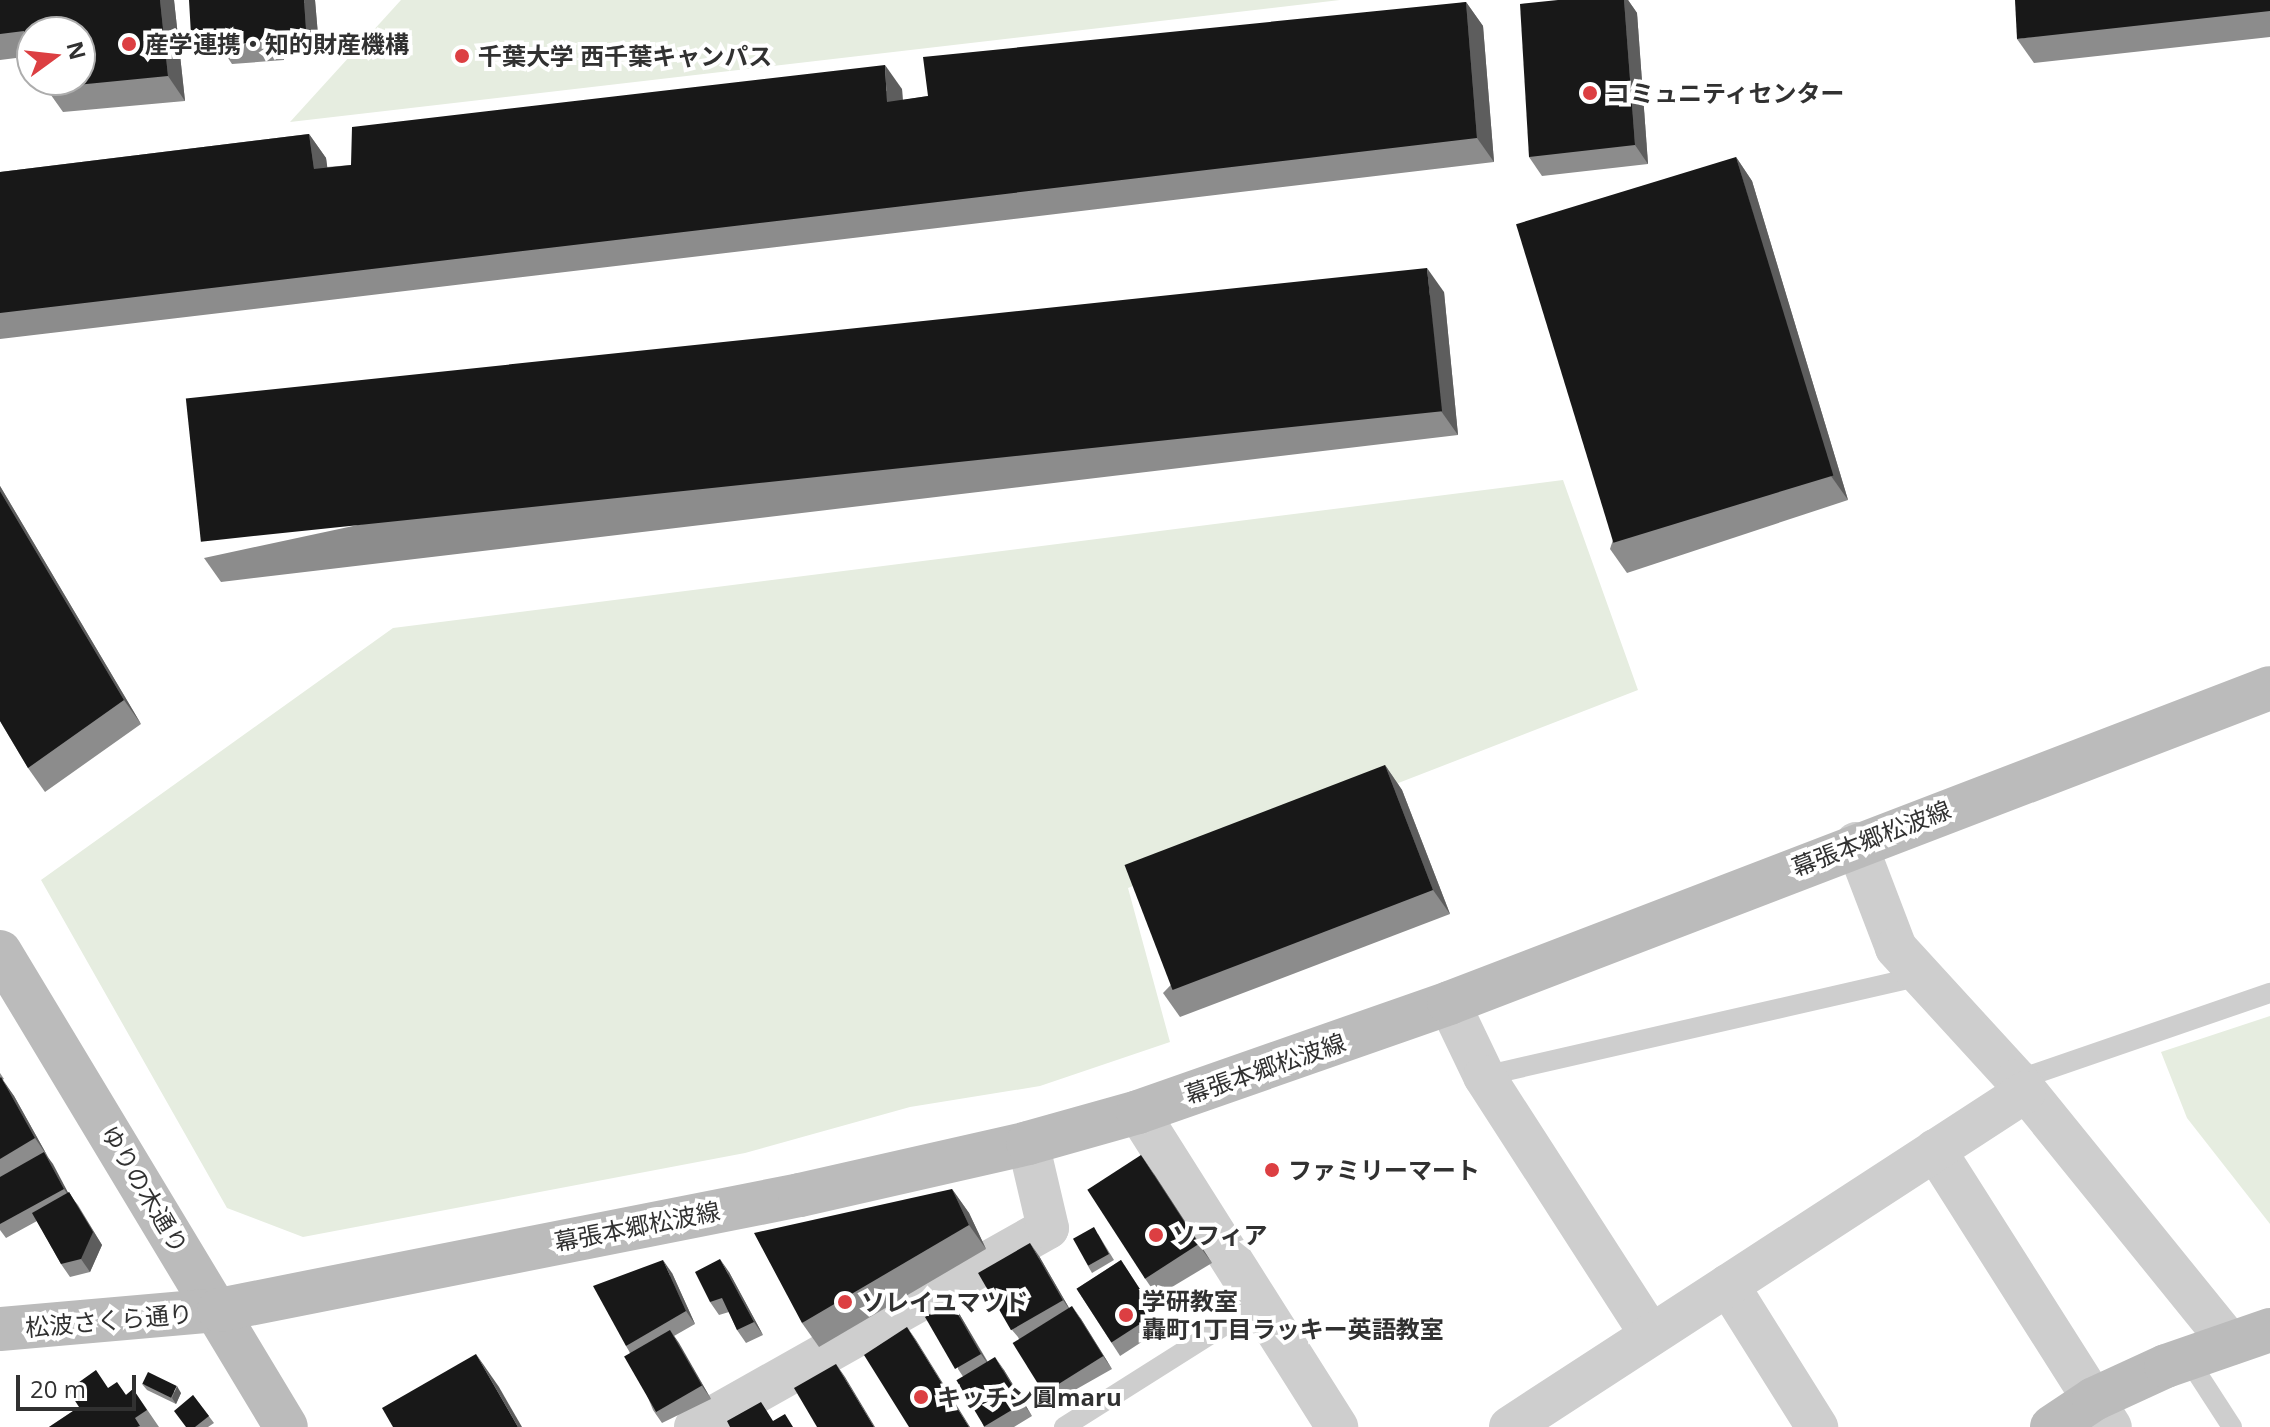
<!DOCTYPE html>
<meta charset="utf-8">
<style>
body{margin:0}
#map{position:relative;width:2270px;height:1427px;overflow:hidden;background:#fff;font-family:"Open Sans","Noto Sans JP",sans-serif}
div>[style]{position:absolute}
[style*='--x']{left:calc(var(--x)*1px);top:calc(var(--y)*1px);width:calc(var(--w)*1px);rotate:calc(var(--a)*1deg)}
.green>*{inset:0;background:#e6ede0}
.lane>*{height:20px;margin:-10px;padding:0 10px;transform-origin:10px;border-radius:10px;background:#cecece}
.street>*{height:42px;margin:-21px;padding:0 21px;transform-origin:21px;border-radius:21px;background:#cecece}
.secondary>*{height:44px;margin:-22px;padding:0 22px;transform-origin:22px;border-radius:22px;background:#bbb}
.wall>*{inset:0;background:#8c8c8c;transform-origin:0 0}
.shaded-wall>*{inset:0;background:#5d5d5d}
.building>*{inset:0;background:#181818;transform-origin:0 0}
.dots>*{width:22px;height:22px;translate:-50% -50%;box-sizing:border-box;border:4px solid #fff;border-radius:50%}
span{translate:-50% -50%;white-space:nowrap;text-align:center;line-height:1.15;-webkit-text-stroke:8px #fff;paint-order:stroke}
.poi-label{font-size:24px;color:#313131;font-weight:700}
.left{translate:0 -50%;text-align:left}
.street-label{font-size:24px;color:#313131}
.north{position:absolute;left:16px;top:16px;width:80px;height:80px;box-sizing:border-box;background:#fff;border:2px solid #adadad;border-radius:50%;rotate:75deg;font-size:22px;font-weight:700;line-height:32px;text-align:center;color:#313131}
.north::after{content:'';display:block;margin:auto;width:28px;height:36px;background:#dc3f42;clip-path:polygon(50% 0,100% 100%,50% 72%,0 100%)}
.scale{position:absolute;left:16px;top:1375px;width:120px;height:36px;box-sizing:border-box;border:4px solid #313131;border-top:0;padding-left:10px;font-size:24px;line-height:28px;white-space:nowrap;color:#313131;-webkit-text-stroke:6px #fff;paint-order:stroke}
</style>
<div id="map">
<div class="green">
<i style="clip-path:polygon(401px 0,1340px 0,290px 122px)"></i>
<i style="clip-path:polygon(1563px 480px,1638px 690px,1128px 888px,1170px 1042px,1040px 1086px,910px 1107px,745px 1153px,303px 1237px,227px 1208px,41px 880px,393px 628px)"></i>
<i style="clip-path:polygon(2270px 1016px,2270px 1224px,2187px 1118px,2161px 1052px)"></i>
</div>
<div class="lane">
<i style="--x:1484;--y:1076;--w:446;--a:-12.9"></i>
<i style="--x:2017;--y:1080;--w:268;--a:-19"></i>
<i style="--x:2188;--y:1359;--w:81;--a:57.1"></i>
<i style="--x:1064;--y:1427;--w:232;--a:-32.3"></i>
</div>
<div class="street">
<i style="--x:1856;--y:843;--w:112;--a:69.1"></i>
<i style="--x:1896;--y:948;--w:179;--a:47.5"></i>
<i style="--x:2017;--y:1080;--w:340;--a:51"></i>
<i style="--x:1449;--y:1003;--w:81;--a:64.4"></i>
<i style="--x:1484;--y:1076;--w:308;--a:57.2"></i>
<i style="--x:1138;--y:1112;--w:373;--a:57.7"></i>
<i style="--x:1935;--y:1150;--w:328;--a:57.6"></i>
<i style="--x:1728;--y:1285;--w:168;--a:57.9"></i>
<i style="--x:695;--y:1427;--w:405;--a:-29.4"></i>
<i style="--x:1048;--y:1228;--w:87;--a:-103.2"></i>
<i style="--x:1510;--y:1427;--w:614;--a:-33.04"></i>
</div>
<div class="secondary">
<i style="--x:0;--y:952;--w:554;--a:58.95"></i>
<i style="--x:0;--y:1329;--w:220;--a:-5"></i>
<i style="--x:219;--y:1310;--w:592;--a:-11.2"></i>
<i style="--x:800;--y:1195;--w:234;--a:-12.8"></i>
<i style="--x:1028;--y:1143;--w:114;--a:-15.7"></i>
<i style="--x:1138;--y:1112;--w:330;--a:-19.3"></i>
<i style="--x:1449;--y:1003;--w:879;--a:-20.99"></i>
<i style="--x:2052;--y:1427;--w:50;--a:-33.7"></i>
<i style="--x:2094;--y:1399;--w:79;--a:-24.6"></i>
<i style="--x:2166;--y:1366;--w:110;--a:-19.1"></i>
</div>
<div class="wall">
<i style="clip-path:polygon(0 0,174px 0,185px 101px,63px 112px,46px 88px,80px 32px,32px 32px,32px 56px,0 60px)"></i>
<i style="clip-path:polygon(315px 0,319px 47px,283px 50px,284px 60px,232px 64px,224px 52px,204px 53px,191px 35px)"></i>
<i style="clip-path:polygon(1558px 0,1628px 0,1637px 13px,1648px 164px,1542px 176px,1529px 157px)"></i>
<i style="clip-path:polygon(2270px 0,2270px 37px,2034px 63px,2017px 39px)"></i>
<i style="clip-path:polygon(1466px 2px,1483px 26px,1494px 162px,0 339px,0 172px,309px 134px,326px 158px,327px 167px,351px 165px,902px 89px,903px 100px,928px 96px)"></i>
<i style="clip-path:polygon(1736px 157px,1752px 181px,1848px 500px,1627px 573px,1610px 549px)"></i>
<i style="clip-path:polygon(1444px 292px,1458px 435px,221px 582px,204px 558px)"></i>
<i style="clip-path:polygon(0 486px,141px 724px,45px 792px,28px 768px,0 721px)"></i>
<i style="clip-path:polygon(1385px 765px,1402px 790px,1450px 914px,1180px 1017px,1163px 993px)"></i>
<i style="clip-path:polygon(0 1073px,4px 1079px,2px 1080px,14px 1096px,68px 1193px,78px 1205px,102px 1245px,90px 1272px,70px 1277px,61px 1264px,37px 1221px,6px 1238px,0 1230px)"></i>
<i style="clip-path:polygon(1154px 1174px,1212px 1263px,1157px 1296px,1144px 1277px)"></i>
<i style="clip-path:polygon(952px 1189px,969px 1213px,986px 1249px,819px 1347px,802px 1323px)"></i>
<i style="clip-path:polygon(1098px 1234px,1114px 1260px,1092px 1273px,1088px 1266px)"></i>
<i style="clip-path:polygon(1039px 1256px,1069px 1308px,1081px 1319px,1112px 1369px,1052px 1403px,1043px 1390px,1018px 1337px,1012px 1330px)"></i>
<i style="left:1121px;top:1260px;width:80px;height:53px;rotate:57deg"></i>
<i style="clip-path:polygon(729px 1272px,763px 1335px,746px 1343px,737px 1330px,729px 1312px,719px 1315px,710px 1302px)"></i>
<i style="clip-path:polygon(672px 1273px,695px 1324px,674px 1336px,711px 1399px,662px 1423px,653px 1410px,629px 1351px,626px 1346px)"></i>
<i style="clip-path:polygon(960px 1315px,988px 1362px,1004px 1370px,1032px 1416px,1014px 1427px,984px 1427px,964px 1378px,958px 1369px)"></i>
<i style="clip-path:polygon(142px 1384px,181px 1393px,176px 1404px,147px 1390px)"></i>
<i style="clip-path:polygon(108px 1388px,126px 1395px,133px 1389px,159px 1427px,49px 1427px)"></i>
<i style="clip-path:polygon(193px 1395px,214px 1423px,208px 1427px,186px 1427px)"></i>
</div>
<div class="shaded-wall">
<i style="clip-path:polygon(160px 0,174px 0,185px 101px,168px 76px)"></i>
<i style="clip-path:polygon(304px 0,315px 0,319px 47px,306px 29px)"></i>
<i style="clip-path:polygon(1624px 0,1628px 0,1637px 13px,1648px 164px,1635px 145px)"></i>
<i style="clip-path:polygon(1466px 2px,1483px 26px,1494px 162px,1477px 138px)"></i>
<i style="clip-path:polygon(270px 31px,283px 50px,284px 60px,271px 41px)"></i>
<i style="clip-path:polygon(885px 65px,902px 89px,904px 126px,887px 102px)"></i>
<i style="clip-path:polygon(309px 134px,326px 158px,331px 193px,314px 169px)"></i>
<i style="clip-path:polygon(1736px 157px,1752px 181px,1848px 500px,1831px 476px)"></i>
<i style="clip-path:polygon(1427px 268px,1444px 292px,1458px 435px,1441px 411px)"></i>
<i style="clip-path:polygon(0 486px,141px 724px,124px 700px,0 491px)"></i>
<i style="clip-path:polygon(1385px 765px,1402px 790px,1450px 914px,1433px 890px)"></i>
<i style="clip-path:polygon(1px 1077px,14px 1096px,48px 1157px,35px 1138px)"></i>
<i style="clip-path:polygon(44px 1152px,53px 1164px,73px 1202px,64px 1189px)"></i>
<i style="clip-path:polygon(1141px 1155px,1154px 1174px,1212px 1263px,1198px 1244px)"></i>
<i style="clip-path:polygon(952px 1189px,969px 1213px,986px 1249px,969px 1225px)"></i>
<i style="clip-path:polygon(69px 1192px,102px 1245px,90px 1272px,81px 1259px)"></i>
<i style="clip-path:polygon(1030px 1243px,1039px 1256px,1072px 1313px,1063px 1300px)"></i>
<i style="clip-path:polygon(720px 1259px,729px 1272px,763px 1335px,754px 1322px)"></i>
<i style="clip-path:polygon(663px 1260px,672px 1273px,695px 1324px,686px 1311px)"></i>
<i style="clip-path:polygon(951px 1302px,960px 1315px,990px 1367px,981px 1354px)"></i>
<i style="clip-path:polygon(1072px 1306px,1081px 1319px,1112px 1369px,1103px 1356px)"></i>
<i style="clip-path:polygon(907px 1327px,916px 1340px,970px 1427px,969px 1427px)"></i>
<i style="clip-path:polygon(670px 1330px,679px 1343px,711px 1399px,702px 1386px)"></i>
<i style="clip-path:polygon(476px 1354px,499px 1387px,522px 1427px,518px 1427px)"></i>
<i style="clip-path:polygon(995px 1357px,1004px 1370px,1032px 1416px,1023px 1403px)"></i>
<i style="clip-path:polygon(836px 1364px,845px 1377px,875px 1427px,874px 1427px)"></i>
<i style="clip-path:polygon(177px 1386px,181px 1393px,176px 1404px,172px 1398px)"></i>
</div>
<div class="building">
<i style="clip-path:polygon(0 0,160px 0,168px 76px,46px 88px,45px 80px,80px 80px,80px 32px,32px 32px,32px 38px,25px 39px,24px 31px,0 34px)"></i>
<i style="clip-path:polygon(189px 0,304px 0,306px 29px,270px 31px,271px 41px,219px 45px,218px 33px,191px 35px)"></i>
<i style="clip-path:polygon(1558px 0,1624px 0,1635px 145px,1529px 157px,1520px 4px)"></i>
<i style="clip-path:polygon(2015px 0,2270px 0,2270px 11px,2017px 39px)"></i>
<i style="clip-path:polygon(1466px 2px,1477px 138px,0 313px,0 172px,309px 134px,314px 169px,351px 165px,352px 127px,885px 65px,887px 102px,928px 96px,923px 57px)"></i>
<i style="left:1736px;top:157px;width:333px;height:230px;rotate:73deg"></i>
<i style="left:1427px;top:268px;width:144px;height:1248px;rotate:84deg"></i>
<i style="clip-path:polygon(0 491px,124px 700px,28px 768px,0 721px)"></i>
<i style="left:1385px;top:765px;width:134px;height:279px;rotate:69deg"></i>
<i style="clip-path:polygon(1px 1077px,35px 1138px,0 1159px,0 1078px)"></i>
<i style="clip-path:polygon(44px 1152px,64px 1189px,0 1224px,0 1177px)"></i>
<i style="left:1141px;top:1155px;width:106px;height:64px;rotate:57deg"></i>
<i style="clip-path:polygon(952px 1189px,969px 1225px,802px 1323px,754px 1233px)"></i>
<i style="clip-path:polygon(69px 1192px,93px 1232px,81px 1259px,61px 1264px,32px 1213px)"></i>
<i style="left:1094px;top:1227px;width:31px;height:24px;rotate:61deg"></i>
<i style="left:1030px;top:1243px;width:66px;height:60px;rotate:60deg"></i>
<i style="clip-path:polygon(720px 1259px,754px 1322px,737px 1330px,722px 1298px,710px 1302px,695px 1272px)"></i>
<i style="clip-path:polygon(663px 1260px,686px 1311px,626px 1346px,593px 1286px)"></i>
<i style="left:1121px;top:1260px;width:64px;height:53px;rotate:57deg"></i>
<i style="left:951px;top:1302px;width:60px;height:30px;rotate:60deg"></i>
<i style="left:1072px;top:1306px;width:59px;height:70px;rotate:58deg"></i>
<i style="clip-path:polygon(907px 1327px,969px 1427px,909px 1427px,864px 1355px)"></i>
<i style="left:670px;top:1330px;width:64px;height:53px;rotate:60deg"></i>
<i style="clip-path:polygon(476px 1354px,518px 1427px,393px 1427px,382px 1408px)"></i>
<i style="left:995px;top:1357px;width:54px;height:45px;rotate:59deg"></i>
<i style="clip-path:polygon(836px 1364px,874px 1427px,817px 1427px,794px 1388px)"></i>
<i style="clip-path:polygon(96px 1370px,108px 1388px,117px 1382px,126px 1395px,133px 1389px,147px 1410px,135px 1418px,140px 1426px,137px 1427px,49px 1427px,79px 1407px,68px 1390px)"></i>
<i style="left:148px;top:1372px;width:32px;height:13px;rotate:26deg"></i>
<i style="clip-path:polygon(193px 1395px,209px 1416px,195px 1427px,186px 1427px,174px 1411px)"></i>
<i style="clip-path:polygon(761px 1402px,773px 1421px,785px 1414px,793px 1427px,730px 1427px,727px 1421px)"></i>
</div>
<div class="dots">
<i style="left:129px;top:44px;background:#dc3f42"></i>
<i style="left:462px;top:56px;background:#dc3f42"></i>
<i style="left:1590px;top:93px;background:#dc3f42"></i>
<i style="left:1272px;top:1170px;background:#dc3f42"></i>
<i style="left:1156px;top:1235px;background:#dc3f42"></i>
<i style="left:845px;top:1302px;background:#dc3f42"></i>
<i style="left:1126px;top:1315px;background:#dc3f42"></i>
<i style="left:921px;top:1397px;background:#dc3f42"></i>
</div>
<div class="poi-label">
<span class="left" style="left:145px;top:44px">産学連携・知的財産機構</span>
<span class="left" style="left:478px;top:56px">千葉大学 西千葉キャンパス</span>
<span class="left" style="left:1606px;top:93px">コミュニティセンター</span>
<span class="left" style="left:1288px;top:1170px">ファミリーマート</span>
<span class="left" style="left:1172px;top:1235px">ソフィア</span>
<span class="left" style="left:1142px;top:1315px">学研教室<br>轟町1丁目ラッキー英語教室</span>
<span class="left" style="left:861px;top:1302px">ソレイユマツド</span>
<span class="left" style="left:937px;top:1397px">キッチン圓maru</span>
</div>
<div class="street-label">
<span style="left:1871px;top:838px;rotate:-21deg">幕張本郷松波線</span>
<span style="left:1265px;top:1068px;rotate:-19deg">幕張本郷松波線</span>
<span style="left:145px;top:1189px;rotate:59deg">ゆりの木通り</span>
<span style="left:637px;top:1226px;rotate:-11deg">幕張本郷松波線</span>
<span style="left:109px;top:1320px;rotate:-5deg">松波さくら通り</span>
</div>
<div class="north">N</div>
<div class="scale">20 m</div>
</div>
